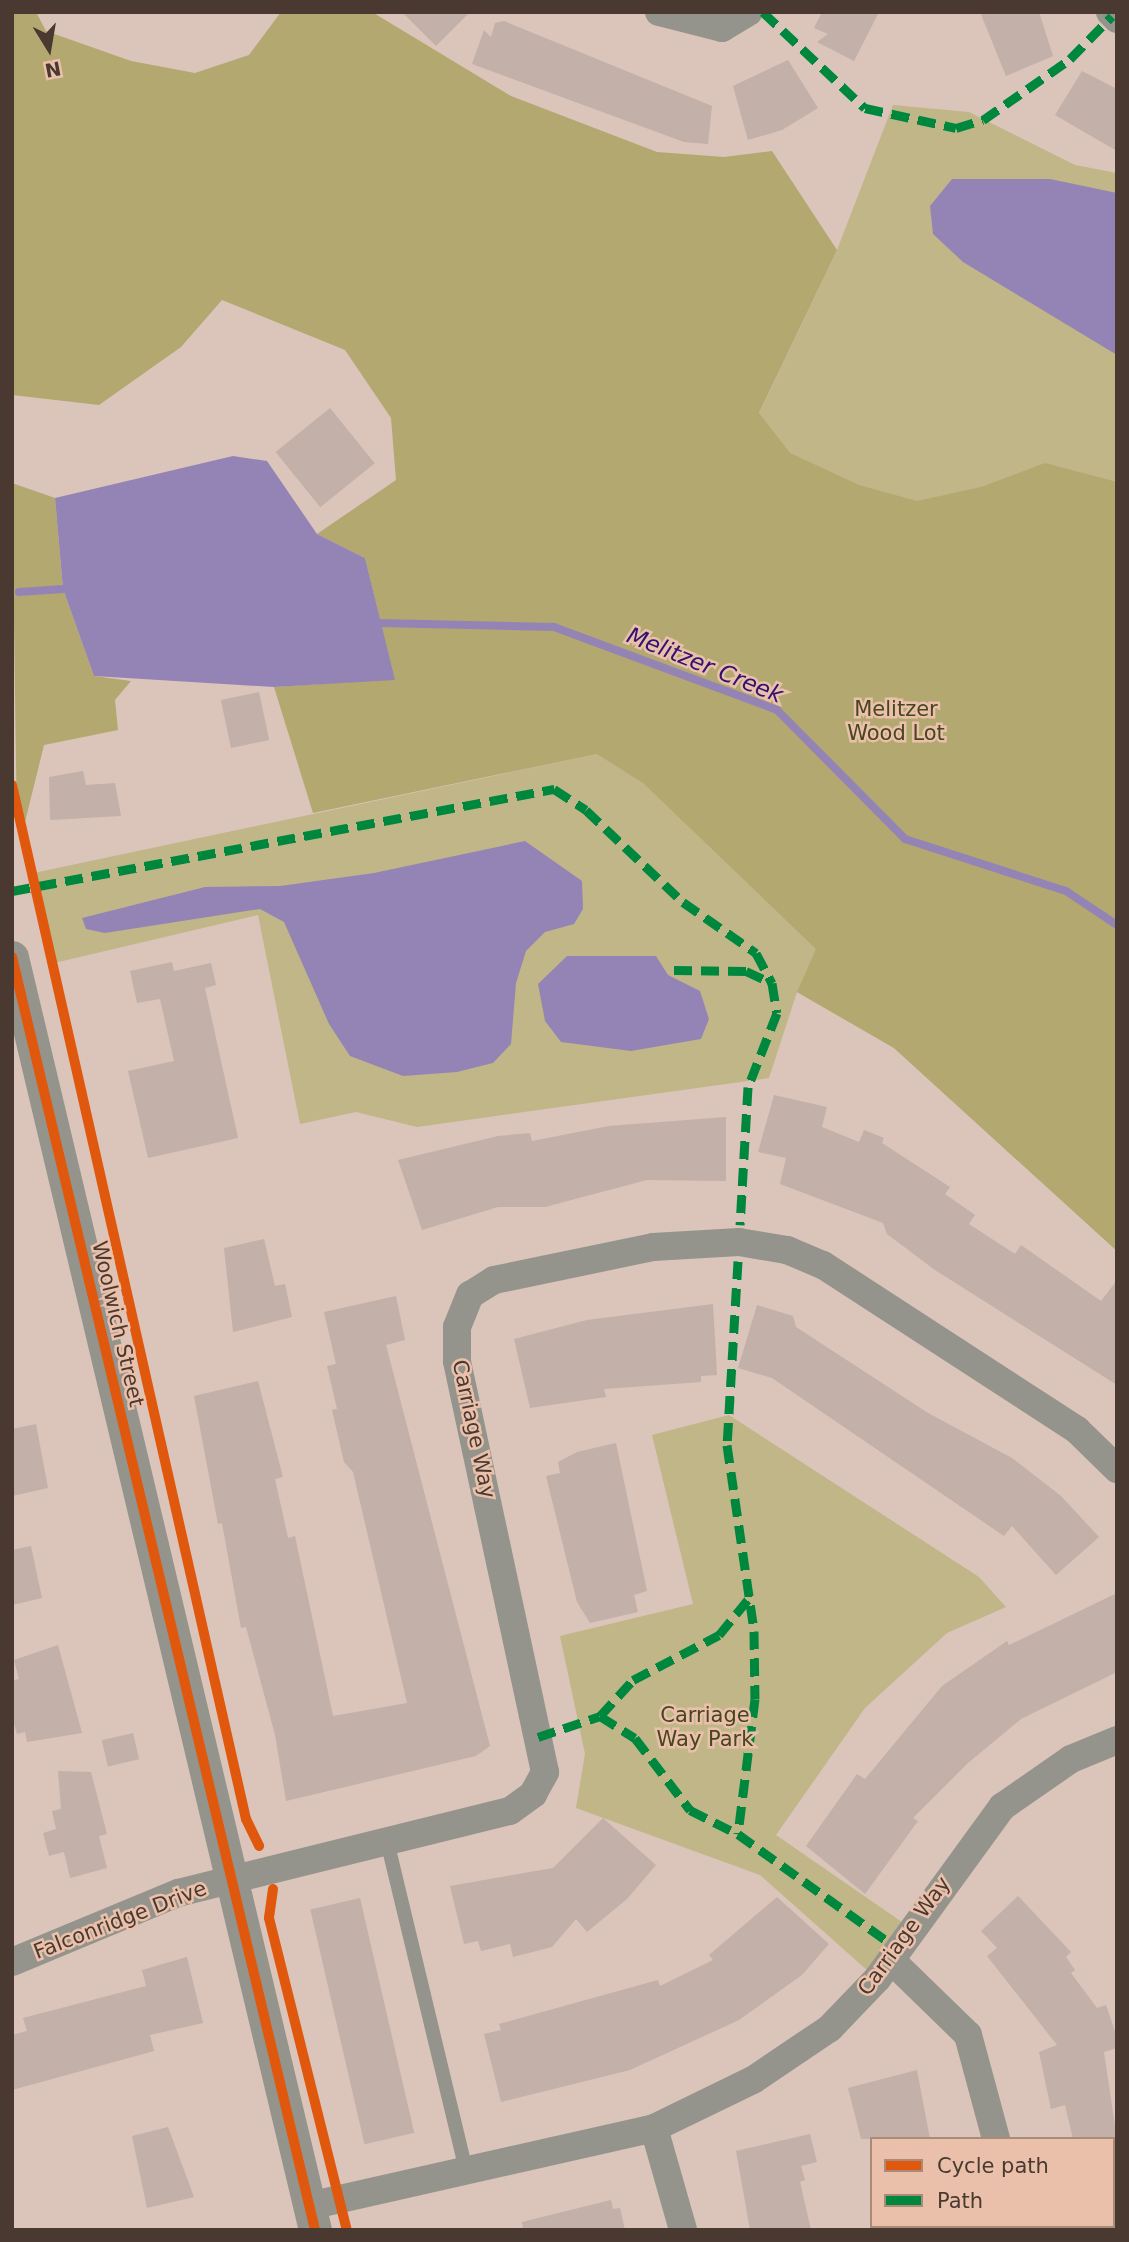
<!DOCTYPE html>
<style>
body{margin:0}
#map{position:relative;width:1129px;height:2242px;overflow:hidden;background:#dbc4b9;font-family:"DejaVu Sans",sans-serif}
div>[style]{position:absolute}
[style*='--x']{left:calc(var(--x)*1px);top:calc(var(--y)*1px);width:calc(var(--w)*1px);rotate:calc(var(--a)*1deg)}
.green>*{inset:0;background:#c0b688}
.forest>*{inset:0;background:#b2a870}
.water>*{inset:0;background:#9484b6}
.stream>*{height:8px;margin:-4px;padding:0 4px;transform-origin:4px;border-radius:4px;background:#9484b6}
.building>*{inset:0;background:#c2b0a9;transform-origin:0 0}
.service>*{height:14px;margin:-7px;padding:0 7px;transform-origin:7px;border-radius:7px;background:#94948c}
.minor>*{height:28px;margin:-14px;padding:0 14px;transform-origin:14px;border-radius:14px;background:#94948c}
.tertiary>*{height:33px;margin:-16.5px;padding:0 16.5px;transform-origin:16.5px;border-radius:16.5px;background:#94948c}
.quiet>*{height:9px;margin-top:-4.5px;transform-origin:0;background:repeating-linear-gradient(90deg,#00873e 0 18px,transparent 0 27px)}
.cycleway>*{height:10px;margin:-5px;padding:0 5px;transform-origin:5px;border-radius:5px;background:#e0570e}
span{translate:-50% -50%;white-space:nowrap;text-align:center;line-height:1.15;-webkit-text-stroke:5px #eac0aa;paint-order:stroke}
.park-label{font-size:21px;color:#464620}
.street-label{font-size:21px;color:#493930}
.water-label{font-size:23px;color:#30126f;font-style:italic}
.frame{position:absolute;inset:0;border:14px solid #493930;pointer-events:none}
.legend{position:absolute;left:870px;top:2137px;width:245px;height:91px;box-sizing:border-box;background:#eac0aa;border:2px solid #aa8a79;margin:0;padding:9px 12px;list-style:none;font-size:21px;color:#493930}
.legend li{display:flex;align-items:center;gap:14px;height:35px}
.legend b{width:35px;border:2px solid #aa8a79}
.north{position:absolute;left:14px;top:14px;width:70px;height:70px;-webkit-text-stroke:5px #eac0aa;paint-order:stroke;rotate:169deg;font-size:19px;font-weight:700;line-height:28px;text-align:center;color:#493930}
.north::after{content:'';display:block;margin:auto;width:24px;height:32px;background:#493930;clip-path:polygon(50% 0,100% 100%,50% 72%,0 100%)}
</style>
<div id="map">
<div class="green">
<i style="clip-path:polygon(893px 105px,969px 112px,1075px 165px,1117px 173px,1117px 1251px,894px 1048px,797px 992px,769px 1078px,417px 1127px,356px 1112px,300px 1124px,258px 915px,50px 964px,29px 874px,597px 754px,837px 250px)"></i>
<i style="clip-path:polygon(729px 1415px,979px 1577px,1006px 1607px,947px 1633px,865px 1708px,776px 1835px,912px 1929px,877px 1979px,760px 1875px,576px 1808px,585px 1754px,560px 1636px,693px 1604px,652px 1435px)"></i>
</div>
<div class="forest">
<i style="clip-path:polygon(12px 12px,36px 12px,46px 31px,131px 61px,195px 73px,249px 55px,281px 12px,372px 12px,511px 96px,657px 152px,724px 157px,772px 151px,837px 250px,759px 413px,790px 453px,859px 485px,917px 501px,981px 487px,1045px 463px,1117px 482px,1117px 1251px,894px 1048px,797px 992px,816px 949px,643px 783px,597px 754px,313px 813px,274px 687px,394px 679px,365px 558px,317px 534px,396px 480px,391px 418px,345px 350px,222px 300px,181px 347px,99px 405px,12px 395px)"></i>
<i style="clip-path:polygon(12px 483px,55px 498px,63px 589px,94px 676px,131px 681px,115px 700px,118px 730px,44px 745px,25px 822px,17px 831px)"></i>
</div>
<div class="water">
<i style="clip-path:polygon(952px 179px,1050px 179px,1117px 193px,1117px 355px,963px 262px,933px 234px,930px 206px)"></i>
<i style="clip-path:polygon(233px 456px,267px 461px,317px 534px,365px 558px,395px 680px,274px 687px,94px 676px,63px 589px,55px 498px)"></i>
<i style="clip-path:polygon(525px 841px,582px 881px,583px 909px,574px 924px,545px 932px,526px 951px,516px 983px,511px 1044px,493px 1063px,457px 1072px,403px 1076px,350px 1056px,329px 1024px,284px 922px,260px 909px,105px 933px,86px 929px,82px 918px,205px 887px,280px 886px,374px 873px)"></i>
<i style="clip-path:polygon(567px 956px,656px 956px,668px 975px,700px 991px,709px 1019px,701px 1039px,631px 1051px,561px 1042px,545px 1021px,538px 984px)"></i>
</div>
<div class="stream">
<i style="--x:19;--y:592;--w:44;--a:-3.9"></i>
<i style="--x:381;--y:623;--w:173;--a:1.3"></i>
<i style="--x:554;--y:627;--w:238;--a:20.4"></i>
<i style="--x:777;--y:710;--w:182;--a:45.2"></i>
<i style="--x:905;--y:839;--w:169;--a:17.9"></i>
<i style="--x:1066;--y:891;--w:61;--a:33.7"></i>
</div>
<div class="building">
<i style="clip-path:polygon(402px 12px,470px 12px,436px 46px)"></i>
<i style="clip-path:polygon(822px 12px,879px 12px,854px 61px,817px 42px,828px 34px,814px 28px)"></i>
<i style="clip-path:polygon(980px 12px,1039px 12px,1053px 56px,1006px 76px)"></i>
<i style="clip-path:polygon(504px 21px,712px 106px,708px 144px,684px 142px,472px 64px,484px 30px,491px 37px,495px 23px)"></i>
<i style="clip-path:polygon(788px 60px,818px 108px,782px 130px,748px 140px,733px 86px)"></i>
<i style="clip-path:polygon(1082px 71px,1117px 89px,1117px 151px,1055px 115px)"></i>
<i style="left:330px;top:408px;width:71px;height:70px;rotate:51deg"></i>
<i style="left:259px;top:692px;width:49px;height:39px;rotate:78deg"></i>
<i style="clip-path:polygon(83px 771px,86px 785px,115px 783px,121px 816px,50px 820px,49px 777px)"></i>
<i style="clip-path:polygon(172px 962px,174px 971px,211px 963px,216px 985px,205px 988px,238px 1138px,148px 1158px,128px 1071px,174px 1061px,160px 999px,137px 1003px,130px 971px)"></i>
<i style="clip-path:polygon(774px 1095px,827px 1107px,822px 1127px,859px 1142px,864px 1130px,884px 1138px,882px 1143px,950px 1187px,945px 1194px,975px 1215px,969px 1224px,1015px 1254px,1021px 1245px,1101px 1301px,1117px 1280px,1117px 1385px,935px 1270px,887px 1234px,883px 1223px,780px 1184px,786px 1158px,758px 1152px)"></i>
<i style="clip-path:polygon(726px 1117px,726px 1181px,647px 1180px,545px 1207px,498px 1207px,422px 1230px,398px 1160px,498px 1136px,530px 1133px,532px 1141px,609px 1126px)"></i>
<i style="clip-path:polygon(264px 1239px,275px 1286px,285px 1284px,292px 1317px,233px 1332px,224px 1248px)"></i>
<i style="clip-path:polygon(396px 1296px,405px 1340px,386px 1345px,490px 1746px,476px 1756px,286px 1801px,275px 1735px,246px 1627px,241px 1628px,222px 1523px,218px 1524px,194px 1396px,258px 1381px,283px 1477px,275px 1479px,288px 1538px,295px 1536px,333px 1716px,407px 1703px,353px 1472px,344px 1462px,332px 1410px,337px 1409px,327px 1366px,336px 1364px,324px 1312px)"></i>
<i style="clip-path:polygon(713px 1304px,717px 1375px,701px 1376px,701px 1382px,604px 1389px,606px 1397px,530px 1408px,514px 1339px,587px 1320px)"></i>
<i style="clip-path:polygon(757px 1305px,793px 1316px,796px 1327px,928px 1413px,1012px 1458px,1061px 1496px,1099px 1537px,1056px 1575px,1012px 1526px,1004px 1536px,772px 1378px,738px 1368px)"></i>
<i style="clip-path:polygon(36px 1424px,48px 1488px,12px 1496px,12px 1429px)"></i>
<i style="clip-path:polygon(616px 1443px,647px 1591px,634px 1595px,638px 1612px,590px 1623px,577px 1602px,546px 1476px,560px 1473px,558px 1462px,577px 1452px)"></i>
<i style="clip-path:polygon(31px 1546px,42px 1598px,12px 1605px,12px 1550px)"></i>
<i style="clip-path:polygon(1117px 1593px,1117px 1672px,1021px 1719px,968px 1763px,913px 1818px,918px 1821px,865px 1894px,806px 1846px,857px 1774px,865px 1779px,942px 1686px,1007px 1641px,1009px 1645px)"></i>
<i style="clip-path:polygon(58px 1645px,82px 1733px,27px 1742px,25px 1732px,17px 1734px,12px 1717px,12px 1681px,19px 1679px,14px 1660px)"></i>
<i style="left:133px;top:1733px;width:27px;height:32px;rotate:77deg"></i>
<i style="clip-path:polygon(58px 1771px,91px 1772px,107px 1834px,99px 1836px,107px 1868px,70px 1878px,64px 1852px,49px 1856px,43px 1833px,56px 1829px,52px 1811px,61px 1809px)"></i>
<i style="clip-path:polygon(603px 1818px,656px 1865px,627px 1899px,587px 1932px,576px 1919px,552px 1947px,513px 1957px,510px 1944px,481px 1951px,478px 1941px,464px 1944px,450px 1886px,553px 1868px)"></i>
<i style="clip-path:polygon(1018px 1896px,1071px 1952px,1066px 1957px,1075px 1970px,1071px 1973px,1097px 2008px,1106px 2005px,1117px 2037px,1117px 2048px,1104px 2052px,1117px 2139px,1073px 2139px,1065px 2105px,1051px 2109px,1039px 2052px,1057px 2045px,987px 1956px,997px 1948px,981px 1931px)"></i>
<i style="clip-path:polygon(777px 1897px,829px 1944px,802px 1975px,739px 2020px,630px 2070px,501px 2102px,484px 2034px,501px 2030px,499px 2024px,658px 1980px,660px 1986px,713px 1960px,709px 1955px)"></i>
<i style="left:360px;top:1898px;width:241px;height:51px;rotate:77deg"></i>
<i style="clip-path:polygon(187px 1957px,203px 2023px,150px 2035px,154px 2051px,12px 2090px,12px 2035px,27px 2031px,23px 2018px,146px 1986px,142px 1970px)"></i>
<i style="clip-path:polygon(917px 2070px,930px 2139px,861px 2139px,848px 2088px)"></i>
<i style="clip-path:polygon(168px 2127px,194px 2197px,147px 2208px,132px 2136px)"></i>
<i style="clip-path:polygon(810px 2134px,817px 2162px,801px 2166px,805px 2180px,800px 2182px,811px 2230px,750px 2230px,736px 2151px)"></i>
<i style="clip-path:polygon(611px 2200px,613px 2209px,620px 2208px,625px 2230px,523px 2230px,522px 2222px)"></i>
</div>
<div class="service">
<i style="--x:387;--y:1841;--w:339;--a:76.5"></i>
</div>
<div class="minor">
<i style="--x:659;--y:12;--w:65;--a:14.3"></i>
<i style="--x:722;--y:28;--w:31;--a:-31"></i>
<i style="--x:1110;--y:12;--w:10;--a:45"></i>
<i style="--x:891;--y:1960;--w:107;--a:44.2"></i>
<i style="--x:968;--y:2035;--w:108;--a:74.9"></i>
<i style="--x:12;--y:1962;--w:180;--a:-22.6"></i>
<i style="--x:178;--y:1893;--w:342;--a:-13.9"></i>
<i style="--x:510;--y:1811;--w:29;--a:-36"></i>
<i style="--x:533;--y:1794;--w:25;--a:-61"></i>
<i style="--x:545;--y:1772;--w:420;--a:-102.1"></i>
<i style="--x:457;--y:1361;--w:34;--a:-90"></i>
<i style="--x:457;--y:1327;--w:35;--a:-68"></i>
<i style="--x:470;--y:1295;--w:28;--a:-32"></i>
<i style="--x:494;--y:1280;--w:162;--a:-11.7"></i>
<i style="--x:653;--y:1247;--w:86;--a:-3.3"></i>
<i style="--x:739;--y:1242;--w:49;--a:9.5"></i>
<i style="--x:787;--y:1250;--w:39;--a:23"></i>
<i style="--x:823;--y:1265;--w:303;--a:33"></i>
<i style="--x:1077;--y:1430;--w:56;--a:44.3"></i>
<i style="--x:654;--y:2128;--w:106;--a:74.1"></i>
<i style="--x:309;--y:2206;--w:354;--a:-12.7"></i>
<i style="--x:654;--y:2128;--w:110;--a:-25.9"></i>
<i style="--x:753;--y:2080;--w:93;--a:-34"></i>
<i style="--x:830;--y:2028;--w:68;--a:-46.2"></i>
<i style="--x:877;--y:1979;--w:213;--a:-54"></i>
<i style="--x:1002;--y:1807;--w:84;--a:-34.8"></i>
<i style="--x:1071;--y:1759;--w:50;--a:-22.4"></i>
<i style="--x:1018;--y:2226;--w:4;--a:76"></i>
</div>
<div class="tertiary">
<i style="--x:12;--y:957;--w:1309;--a:76.61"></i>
</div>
<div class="quiet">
<i style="--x:763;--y:12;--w:140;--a:43.3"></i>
<i style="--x:865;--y:108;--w:93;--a:12.4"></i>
<i style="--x:956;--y:128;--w:28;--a:-17"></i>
<i style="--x:983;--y:120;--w:106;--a:-35"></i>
<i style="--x:1070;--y:59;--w:60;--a:-45.7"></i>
<i style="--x:12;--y:891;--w:552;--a:-10.66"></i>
<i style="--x:554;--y:789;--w:38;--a:33"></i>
<i style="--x:586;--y:810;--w:134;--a:43.5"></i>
<i style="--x:683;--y:902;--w:89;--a:34.9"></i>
<i style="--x:756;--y:953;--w:34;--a:62"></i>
<i style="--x:772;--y:983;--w:30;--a:81"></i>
<i style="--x:777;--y:1013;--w:79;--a:111.4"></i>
<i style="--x:748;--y:1087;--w:138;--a:93.3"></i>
<i style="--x:674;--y:970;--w:72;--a:0.8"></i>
<i style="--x:746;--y:971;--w:29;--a:25"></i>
<i style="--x:738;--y:1261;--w:184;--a:93.4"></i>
<i style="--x:727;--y:1445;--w:188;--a:81.7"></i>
<i style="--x:754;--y:1631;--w:68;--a:89.2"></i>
<i style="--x:755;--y:1699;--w:136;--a:97.2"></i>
<i style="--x:600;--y:1716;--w:41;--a:32.2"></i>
<i style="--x:635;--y:1738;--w:91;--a:52.6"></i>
<i style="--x:690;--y:1810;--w:54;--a:26.6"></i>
<i style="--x:738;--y:1834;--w:197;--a:35.7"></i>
<i style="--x:538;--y:1737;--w:65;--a:-18.7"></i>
<i style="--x:600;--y:1716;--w:49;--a:-47.5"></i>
<i style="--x:633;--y:1680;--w:97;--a:-27.6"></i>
<i style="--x:719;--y:1635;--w:49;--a:-50.8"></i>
</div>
<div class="cycleway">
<i style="--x:12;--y:785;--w:1060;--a:77.25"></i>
<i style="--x:246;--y:1819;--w:30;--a:64"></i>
<i style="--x:12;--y:957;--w:1309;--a:76.61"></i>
<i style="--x:273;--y:1889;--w:29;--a:98"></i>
<i style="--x:269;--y:1918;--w:322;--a:76"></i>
</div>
<div class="park-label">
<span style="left:896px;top:721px">Melitzer<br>Wood Lot</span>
<span style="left:705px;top:1727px">Carriage<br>Way Park</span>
</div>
<div class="street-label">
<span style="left:118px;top:1324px;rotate:77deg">Woolwich Street</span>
<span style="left:474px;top:1429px;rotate:78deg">Carriage Way</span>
<span style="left:120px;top:1920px;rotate:-21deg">Falconridge Drive</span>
<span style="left:904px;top:1936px;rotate:-54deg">Carriage Way</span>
</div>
<div class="water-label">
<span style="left:705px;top:665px;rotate:22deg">Melitzer Creek</span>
</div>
<div class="frame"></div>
<ul class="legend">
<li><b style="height:9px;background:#e0570e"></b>Cycle path</li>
<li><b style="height:9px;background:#00873e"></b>Path</li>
</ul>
<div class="north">N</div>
</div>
